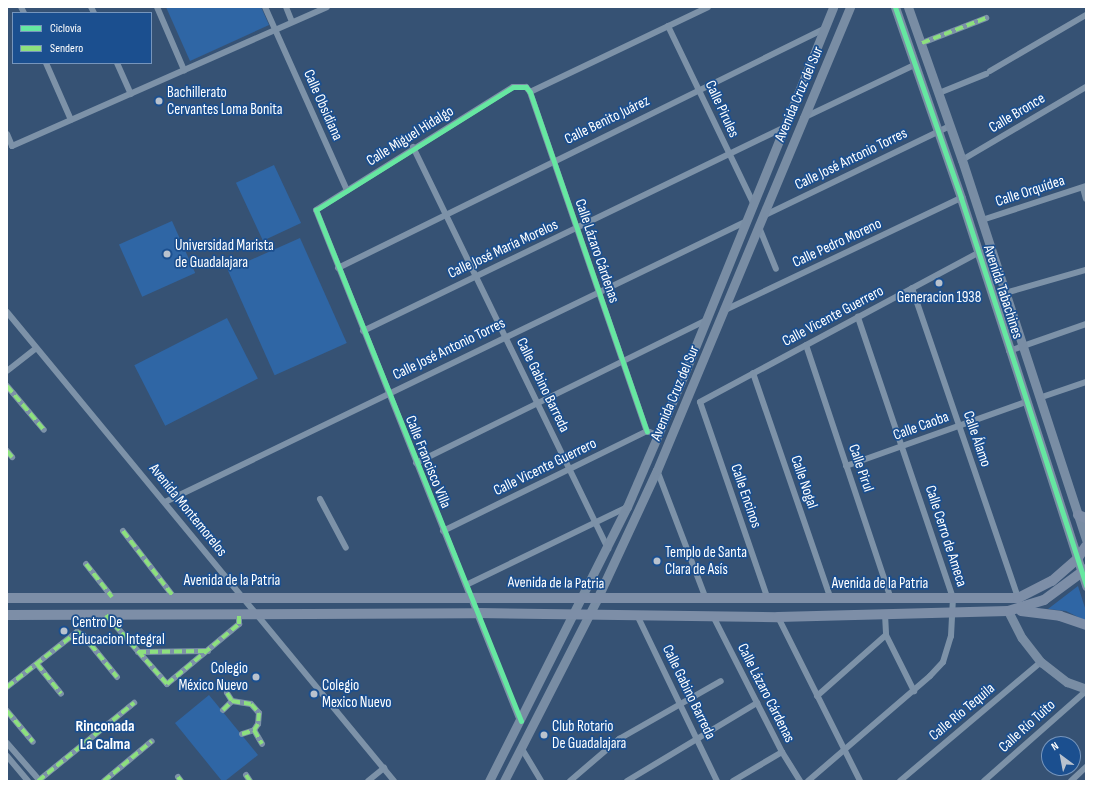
<!DOCTYPE html>
<meta charset="utf-8">
<style>
body{margin:0}
#map{position:relative;width:1093px;height:788px;overflow:hidden;background:#365274;font-family:"Sofia Sans Condensed",sans-serif}
div>[style]{position:absolute}
[style*='--x']{left:calc(var(--x)*1px);top:calc(var(--y)*1px);width:calc(var(--w)*1px);rotate:calc(var(--a)*1deg)}
.green>*{inset:0;background:#2f66a5;transform-origin:0 0}
.street>*{height:6px;margin:-3px;padding:0 3px;transform-origin:3px;border-radius:3px;background:#7d92a8}
.secondary>*{height:9px;margin:-4.5px;padding:0 4.5px;transform-origin:4.5px;border-radius:4.5px;background:#798da4}
.primary>*{height:10px;margin:-5px;padding:0 5px;transform-origin:5px;border-radius:5px;background:#7d8ea7}
.quiet>*{height:4px;margin-top:-2px;transform-origin:0;background:repeating-linear-gradient(90deg,#8de07e 0 8px,transparent 0 12px)}
.cycleway>*{height:5px;margin:-2.5px;padding:0 2.5px;transform-origin:2.5px;border-radius:2.5px;background:#66e7a1}
.dots>*{width:11px;height:11px;translate:-50% -50%;box-sizing:border-box;border:2px solid #1b4f8f;border-radius:50%}
span{translate:-50% -50%;white-space:nowrap;text-align:center;line-height:1.15;-webkit-text-stroke:3.5px #1b4f8f;paint-order:stroke}
.poi-label{font-size:15px;color:#fff}
.left{translate:0 -50%;text-align:left}
.right{translate:-100% -50%;text-align:right}
.street-label{font-size:15px;color:#fff}
.neighbourhood-label{font-size:16px;color:#fff;font-weight:700}
.frame{position:absolute;inset:0;border:8px solid #fff;pointer-events:none}
.legend{position:absolute;left:12px;top:12px;width:140px;height:52px;box-sizing:border-box;background:#1b4f8f;border:1px solid #7695bc;margin:0;padding:5px 7px;list-style:none;font-size:12px;color:#fff}
.legend li{display:flex;align-items:center;gap:8px;height:20px}
.legend b{width:20px;border:1px solid #7695bc}
.north{position:absolute;left:1041px;top:736px;width:40px;height:40px;box-sizing:border-box;background:#1b4f8f;border:1px solid #7695bc;border-radius:50%;rotate:328deg;font-size:11px;font-weight:700;line-height:16px;text-align:center;color:#fff}
.north::after{content:'';display:block;margin:auto;width:14px;height:18px;background:#b9c2ce;clip-path:polygon(50% 0,100% 100%,50% 72%,0 100%)}
</style>
<div id="map">
<div class="green">
<i style="clip-path:polygon(166px 7px,261px 7px,269px 25px,190px 61px)"></i>
<i style="left:274px;top:165px;width:64px;height:42px;rotate:65deg"></i>
<i style="left:172px;top:221px;width:57px;height:58px;rotate:66deg"></i>
<i style="left:300px;top:238px;width:115px;height:79px;rotate:66deg"></i>
<i style="left:227px;top:318px;width:68px;height:104px;rotate:63deg"></i>
<i style="clip-path:polygon(1078px 586px,1086px 611px,1086px 621px,1066px 611px,1048px 609px)"></i>
<i style="clip-path:polygon(209px 695px,258px 755px,225px 781px,222px 781px,175px 723px)"></i>
</div>
<div class="street">
<i style="--x:21;--y:7;--w:7;--a:63"></i>
<i style="--x:91;--y:7;--w:7;--a:63"></i>
<i style="--x:157;--y:7;--w:69;--a:66.8"></i>
<i style="--x:265;--y:7;--w:201;--a:65.9"></i>
<i style="--x:286;--y:7;--w:16;--a:68"></i>
<i style="--x:668;--y:26;--w:196;--a:64.3"></i>
<i style="--x:922;--y:43;--w:69;--a:-21.3"></i>
<i style="--x:46;--y:63;--w:62;--a:66.3"></i>
<i style="--x:117;--y:63;--w:34;--a:66"></i>
<i style="--x:990;--y:71;--w:111;--a:-30.3"></i>
<i style="--x:530;--y:92;--w:197;--a:-25.5"></i>
<i style="--x:939;--y:93;--w:51;--a:-22"></i>
<i style="--x:803;--y:118;--w:125;--a:-25.5"></i>
<i style="--x:7;--y:134;--w:13;--a:67"></i>
<i style="--x:12;--y:146;--w:344;--a:-23.8"></i>
<i style="--x:413;--y:147;--w:447;--a:64.1"></i>
<i style="--x:962;--y:160;--w:144;--a:-30.5"></i>
<i style="--x:1083;--y:188;--w:11;--a:75"></i>
<i style="--x:763;--y:216;--w:208;--a:-25.7"></i>
<i style="--x:982;--y:220;--w:109;--a:-18.1"></i>
<i style="--x:759;--y:227;--w:45;--a:68"></i>
<i style="--x:338;--y:268;--w:542;--a:-26.19"></i>
<i style="--x:912;--y:288;--w:328;--a:71.1"></i>
<i style="--x:1005;--y:293;--w:84;--a:-15.9"></i>
<i style="--x:725;--y:310;--w:261;--a:-25.4"></i>
<i style="--x:7;--y:312;--w:608;--a:50.47"></i>
<i style="--x:363;--y:331;--w:466;--a:-25.8"></i>
<i style="--x:806;--y:345;--w:268;--a:71.5"></i>
<i style="--x:1009;--y:351;--w:82;--a:-19.3"></i>
<i style="--x:7;--y:371;--w:37;--a:-38"></i>
<i style="--x:753;--y:373;--w:239;--a:71"></i>
<i style="--x:7;--y:386;--w:57;--a:49.9"></i>
<i style="--x:1039;--y:398;--w:50;--a:-18.8"></i>
<i style="--x:700;--y:402;--w:315;--a:-28.2"></i>
<i style="--x:700;--y:402;--w:208;--a:71"></i>
<i style="--x:7;--y:451;--w:8;--a:50"></i>
<i style="--x:416;--y:463;--w:323;--a:-26.2"></i>
<i style="--x:846;--y:466;--w:191;--a:-19.6"></i>
<i style="--x:657;--y:470;--w:138;--a:69.2"></i>
<i style="--x:320;--y:499;--w:55;--a:62"></i>
<i style="--x:165;--y:502;--w:644;--a:-25.77"></i>
<i style="--x:123;--y:531;--w:82;--a:52.4"></i>
<i style="--x:443;--y:531;--w:227;--a:-26.1"></i>
<i style="--x:647;--y:431;--w:11;--a:22"></i>
<i style="--x:86;--y:564;--w:42;--a:51.8"></i>
<i style="--x:466;--y:585;--w:179;--a:-25.8"></i>
<i style="--x:885;--y:614;--w:21;--a:87"></i>
<i style="--x:886;--y:635;--w:63;--a:63.4"></i>
<i style="--x:106;--y:615;--w:92;--a:48.5"></i>
<i style="--x:167;--y:684;--w:94;--a:-39.8"></i>
<i style="--x:239;--y:624;--w:10;--a:-90"></i>
<i style="--x:637;--y:615;--w:184;--a:64.3"></i>
<i style="--x:713;--y:616;--w:153;--a:63.1"></i>
<i style="--x:782;--y:752;--w:34;--a:58"></i>
<i style="--x:778;--y:617;--w:183;--a:63.4"></i>
<i style="--x:138;--y:652;--w:70;--a:-0.8"></i>
<i style="--x:37;--y:664;--w:38;--a:51"></i>
<i style="--x:7;--y:687;--w:89;--a:-38.2"></i>
<i style="--x:77;--y:632;--w:7;--a:27"></i>
<i style="--x:83;--y:635;--w:54;--a:51"></i>
<i style="--x:227;--y:693;--w:9;--a:58"></i>
<i style="--x:232;--y:701;--w:19;--a:9"></i>
<i style="--x:251;--y:704;--w:12;--a:48"></i>
<i style="--x:259;--y:713;--w:11;--a:95"></i>
<i style="--x:258;--y:724;--w:7;--a:124"></i>
<i style="--x:254;--y:730;--w:16;--a:60"></i>
<i style="--x:817;--y:696;--w:92;--a:-41.5"></i>
<i style="--x:223;--y:710;--w:13;--a:-45"></i>
<i style="--x:7;--y:711;--w:40;--a:50"></i>
<i style="--x:520;--y:721;--w:550;--a:-111.76"></i>
<i style="--x:316;--y:210;--w:232;--a:-32"></i>
<i style="--x:513;--y:87;--w:13;--a:0"></i>
<i style="--x:526;--y:87;--w:6;--a:51"></i>
<i style="--x:530;--y:92;--w:359;--a:71"></i>
<i style="--x:242;--y:734;--w:13;--a:-18"></i>
<i style="--x:7;--y:743;--w:50;--a:49"></i>
<i style="--x:522;--y:749;--w:37;--a:59"></i>
<i style="--x:7;--y:756;--w:33;--a:50"></i>
<i style="--x:246;--y:775;--w:7;--a:56"></i>
<i style="--x:178;--y:777;--w:5;--a:53"></i>
<i style="--x:38;--y:781;--w:124;--a:-39.1"></i>
<i style="--x:104;--y:781;--w:62;--a:-39.8"></i>
<i style="--x:368;--y:781;--w:21;--a:-39"></i>
<i style="--x:570;--y:781;--w:65;--a:-40.6"></i>
<i style="--x:619;--y:739;--w:117;--a:-29.6"></i>
<i style="--x:627;--y:781;--w:152;--a:-31"></i>
<i style="--x:733;--y:781;--w:57;--a:-30.6"></i>
<i style="--x:808;--y:781;--w:161;--a:-40.7"></i>
<i style="--x:930;--y:676;--w:19;--a:-47"></i>
<i style="--x:943;--y:662;--w:27;--a:-73"></i>
<i style="--x:951;--y:636;--w:38;--a:-87"></i>
<i style="--x:953;--y:598;--w:297;--a:-108.7"></i>
<i style="--x:900;--y:781;--w:185;--a:-40.2"></i>
<i style="--x:984;--y:781;--w:136;--a:-41.4"></i>
<i style="--x:1071;--y:781;--w:21;--a:-43"></i>
</div>
<div class="secondary">
<i style="--x:895;--y:7;--w:202;--a:70.9"></i>
<i style="--x:961;--y:198;--w:408;--a:72.1"></i>
<i style="--x:908;--y:7;--w:162;--a:70.6"></i>
<i style="--x:962;--y:160;--w:400;--a:71.9"></i>
<i style="--x:1008;--y:611;--w:30;--a:63"></i>
<i style="--x:1022;--y:638;--w:31;--a:52"></i>
<i style="--x:1041;--y:662;--w:33;--a:38"></i>
<i style="--x:1067;--y:682;--w:20;--a:20"></i>
<i style="--x:489;--y:781;--w:307;--a:-63.3"></i>
<i style="--x:627;--y:507;--w:142;--a:-66.7"></i>
<i style="--x:683;--y:377;--w:399;--a:-67.9"></i>
<i style="--x:504;--y:781;--w:204;--a:-62.9"></i>
<i style="--x:597;--y:599;--w:142;--a:-65.1"></i>
<i style="--x:657;--y:470;--w:502;--a:-67.37"></i>
</div>
<div class="primary">
<i style="--x:1078;--y:515;--w:9;--a:21"></i>
<i style="--x:7;--y:598;--w:1011;--a:0"></i>
<i style="--x:1018;--y:598;--w:38;--a:-27"></i>
<i style="--x:1052;--y:581;--w:33;--a:-41"></i>
<i style="--x:1077;--y:559;--w:16;--a:-55"></i>
<i style="--x:1021;--y:611;--w:39;--a:7"></i>
<i style="--x:1060;--y:616;--w:28;--a:19"></i>
<i style="--x:7;--y:615;--w:469;--a:-0.2"></i>
<i style="--x:476;--y:613;--w:302;--a:0.8"></i>
<i style="--x:778;--y:617;--w:230;--a:-1.5"></i>
<i style="--x:1008;--y:611;--w:38;--a:-17"></i>
<i style="--x:1044;--y:600;--w:52;--a:-36.4"></i>
</div>
<div class="quiet">
<i style="--x:922;--y:43;--w:69;--a:-21.3"></i>
<i style="--x:7;--y:386;--w:57;--a:49.9"></i>
<i style="--x:7;--y:451;--w:8;--a:50"></i>
<i style="--x:123;--y:531;--w:82;--a:52.4"></i>
<i style="--x:86;--y:564;--w:42;--a:51.8"></i>
<i style="--x:106;--y:615;--w:92;--a:48.5"></i>
<i style="--x:167;--y:684;--w:94;--a:-39.8"></i>
<i style="--x:239;--y:624;--w:10;--a:-90"></i>
<i style="--x:138;--y:652;--w:70;--a:-0.8"></i>
<i style="--x:37;--y:664;--w:38;--a:51"></i>
<i style="--x:7;--y:687;--w:89;--a:-38.2"></i>
<i style="--x:77;--y:632;--w:7;--a:27"></i>
<i style="--x:83;--y:635;--w:54;--a:51"></i>
<i style="--x:227;--y:693;--w:9;--a:58"></i>
<i style="--x:232;--y:701;--w:19;--a:9"></i>
<i style="--x:251;--y:704;--w:12;--a:48"></i>
<i style="--x:259;--y:713;--w:11;--a:95"></i>
<i style="--x:258;--y:724;--w:7;--a:124"></i>
<i style="--x:254;--y:730;--w:16;--a:60"></i>
<i style="--x:223;--y:710;--w:13;--a:-45"></i>
<i style="--x:7;--y:711;--w:40;--a:50"></i>
<i style="--x:242;--y:734;--w:13;--a:-18"></i>
<i style="--x:246;--y:775;--w:7;--a:56"></i>
<i style="--x:178;--y:777;--w:5;--a:53"></i>
<i style="--x:38;--y:781;--w:124;--a:-39.1"></i>
<i style="--x:104;--y:781;--w:62;--a:-39.8"></i>
</div>
<div class="cycleway">
<i style="--x:895;--y:7;--w:202;--a:70.9"></i>
<i style="--x:961;--y:198;--w:408;--a:72.1"></i>
<i style="--x:521;--y:721;--w:551;--a:-111.86"></i>
<i style="--x:316;--y:210;--w:232;--a:-32"></i>
<i style="--x:513;--y:87;--w:13;--a:0"></i>
<i style="--x:526;--y:87;--w:6;--a:51"></i>
<i style="--x:530;--y:92;--w:359;--a:71"></i>
</div>
<div class="dots">
<i style="left:159px;top:101px;background:#b9c2ce"></i>
<i style="left:167px;top:254px;background:#b9c2ce"></i>
<i style="left:939px;top:283px;background:#b9c2ce"></i>
<i style="left:657px;top:561px;background:#b9c2ce"></i>
<i style="left:64px;top:631px;background:#b9c2ce"></i>
<i style="left:256px;top:677px;background:#b9c2ce"></i>
<i style="left:314px;top:694px;background:#b9c2ce"></i>
<i style="left:544px;top:735px;background:#b9c2ce"></i>
</div>
<div class="poi-label">
<span class="left" style="left:167px;top:101px">Bachillerato<br>Cervantes Loma Bonita</span>
<span class="left" style="left:175px;top:254px">Universidad Marista<br>de Guadalajara</span>
<span style="left:939px;top:298px">Generacion 1938</span>
<span class="left" style="left:665px;top:561px">Templo de Santa<br>Clara de Asís</span>
<span class="left" style="left:72px;top:631px">Centro De<br>Educacion Integral</span>
<span class="right" style="left:248px;top:677px">Colegio<br>México Nuevo</span>
<span class="left" style="left:322px;top:694px">Colegio<br>Mexico Nuevo</span>
<span class="left" style="left:552px;top:735px">Club Rotario<br>De Guadalajara</span>
</div>
<div class="street-label">
<span style="left:799px;top:94px;rotate:-67deg">Avenida Cruz del Sur</span>
<span style="left:323px;top:105px;rotate:66deg">Calle Obsidiana</span>
<span style="left:722px;top:109px;rotate:65deg">Calle Pirules</span>
<span style="left:1017px;top:113px;rotate:-31deg">Calle Bronce</span>
<span style="left:607px;top:120px;rotate:-26deg">Calle Benito Juárez</span>
<span style="left:410px;top:136px;rotate:-32deg">Calle Miguel Hidalgo</span>
<span style="left:851px;top:159px;rotate:-26deg">Calle José Antonio Torres</span>
<span style="left:1030px;top:191px;rotate:-18deg">Calle Orquídea</span>
<span style="left:837px;top:243px;rotate:-25deg">Calle Pedro Moreno</span>
<span style="left:503px;top:249px;rotate:-25deg">Calle José María Morelos</span>
<span style="left:597px;top:251px;rotate:71deg">Calle Lázaro Cárdenas</span>
<span style="left:1003px;top:292px;rotate:72deg">Avenida Tabachines</span>
<span style="left:833px;top:316px;rotate:-28deg">Calle Vicente Guerrero</span>
<span style="left:449px;top:349px;rotate:-26deg">Calle José Antonio Torres</span>
<span style="left:543px;top:385px;rotate:64deg">Calle Gabino Barreda</span>
<span style="left:675px;top:393px;rotate:-67deg">Avenida Cruz del Sur</span>
<span style="left:921px;top:426px;rotate:-20deg">Calle Caoba</span>
<span style="left:977px;top:439px;rotate:71deg">Calle Álamo</span>
<span style="left:428px;top:462px;rotate:68deg">Calle Francisco Villa</span>
<span style="left:545px;top:467px;rotate:-26deg">Calle Vicente Guerrero</span>
<span style="left:861px;top:468px;rotate:71deg">Calle Pirul</span>
<span style="left:804px;top:482px;rotate:71deg">Calle Nogal</span>
<span style="left:746px;top:496px;rotate:71deg">Calle Encinos</span>
<span style="left:188px;top:510px;rotate:51deg">Avenida Montemorelos</span>
<span style="left:946px;top:536px;rotate:72deg">Calle Cerro de Ameca</span>
<span style="left:232px;top:581px">Avenida de la Patria</span>
<span style="left:556px;top:583px;rotate:1deg">Avenida de la Patria</span>
<span style="left:880px;top:584px">Avenida de la Patria</span>
<span style="left:689px;top:692px;rotate:64deg">Calle Gabino Barreda</span>
<span style="left:766px;top:693px;rotate:63deg">Calle Lázaro Cárdenas</span>
<span style="left:962px;top:712px;rotate:-40deg">Calle Río Tequila</span>
<span style="left:1027px;top:726px;rotate:-42deg">Calle Río Tuito</span>
</div>
<div class="neighbourhood-label">
<span style="left:105px;top:736px">Rinconada<br>La Calma</span>
</div>
<div class="frame"></div>
<ul class="legend">
<li><b style="height:5px;background:#66e7a1"></b>Ciclovía</li>
<li><b style="height:5px;background:#8de07e"></b>Sendero</li>
</ul>
<div class="north">N</div>
</div>
